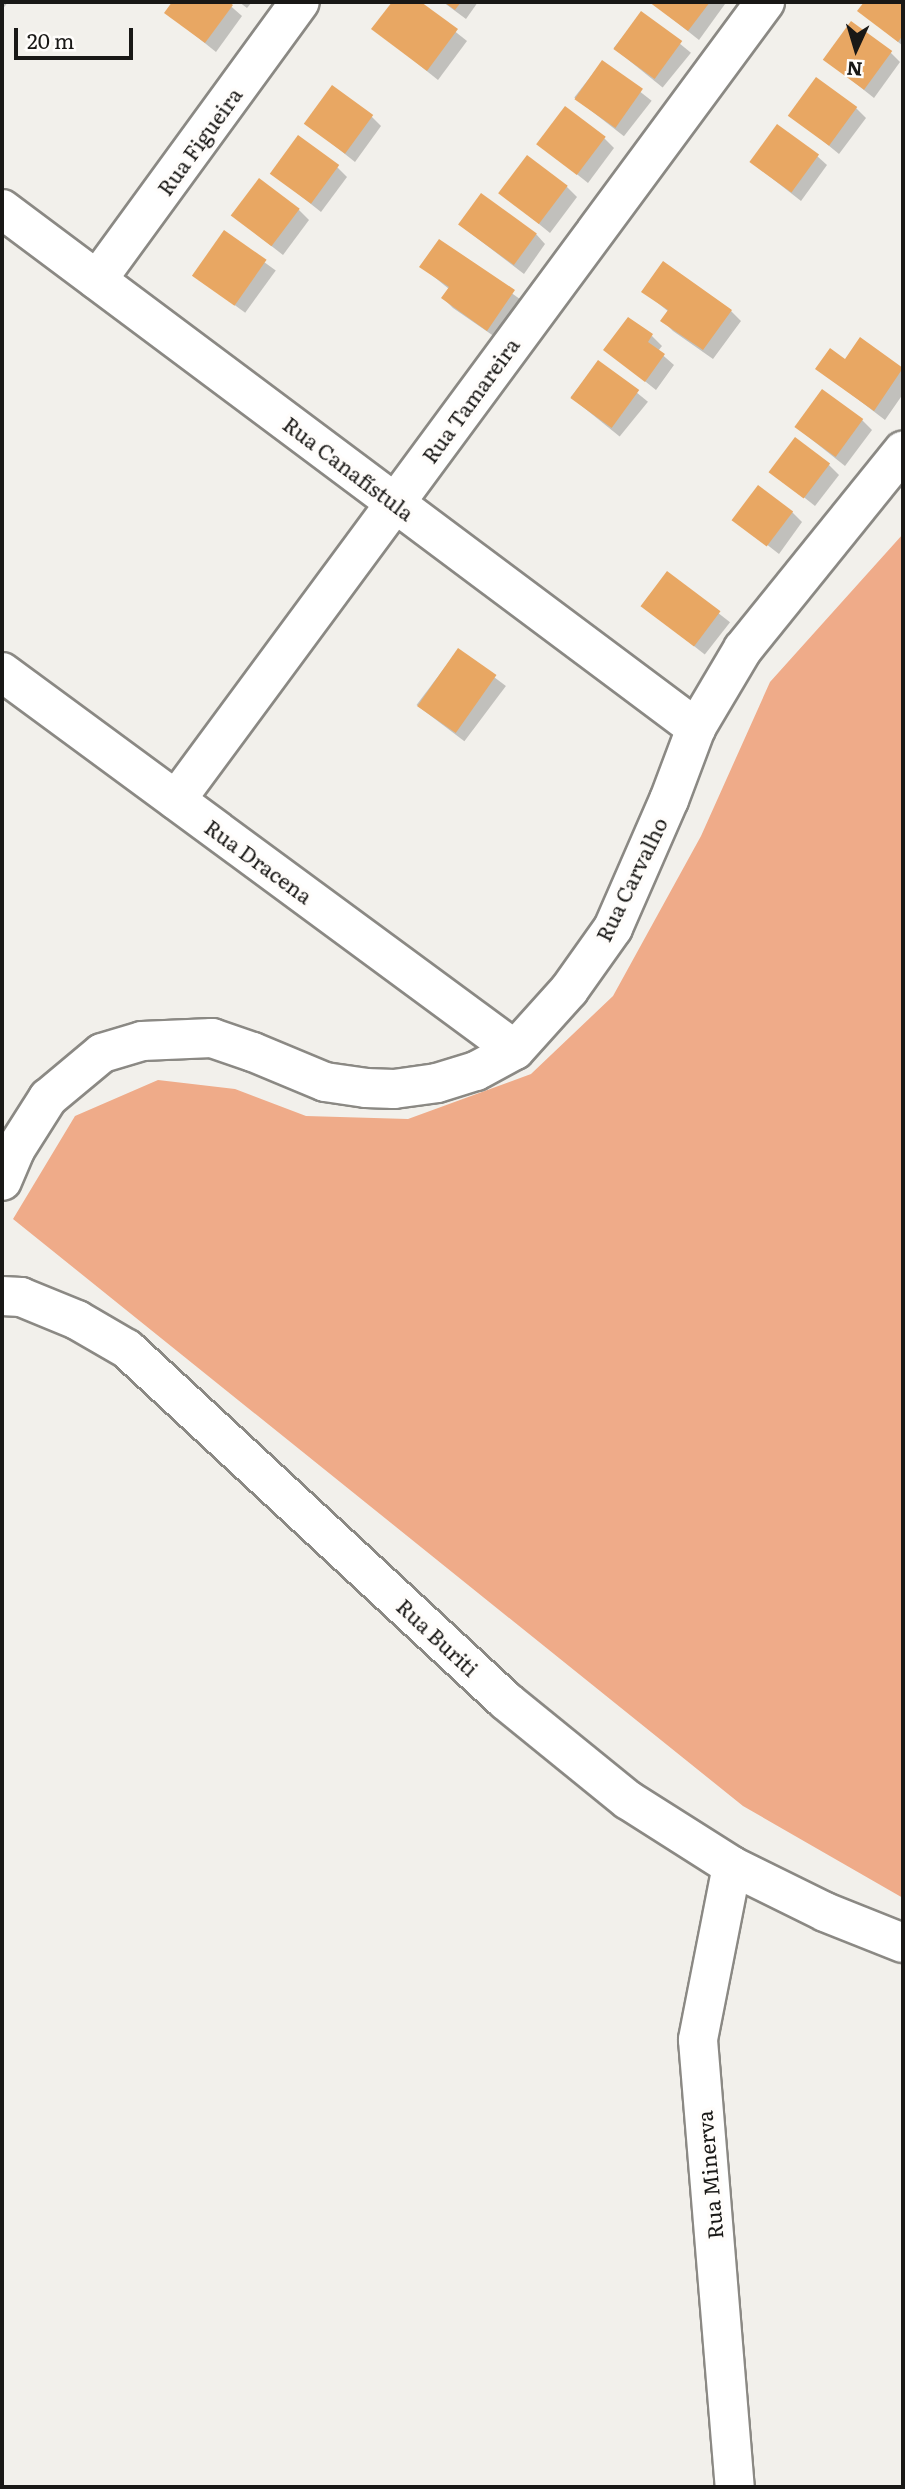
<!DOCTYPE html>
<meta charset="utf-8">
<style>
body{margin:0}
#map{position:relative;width:905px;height:2489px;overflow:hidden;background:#f2f0eb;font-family:Literata,serif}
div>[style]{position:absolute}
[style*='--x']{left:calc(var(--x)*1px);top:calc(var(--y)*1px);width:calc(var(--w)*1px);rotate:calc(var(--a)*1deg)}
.green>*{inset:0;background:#efab89}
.shadow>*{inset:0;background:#0003;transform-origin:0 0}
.building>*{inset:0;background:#e8a763;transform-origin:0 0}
.roads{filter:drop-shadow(2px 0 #8b8984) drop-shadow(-2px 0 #8b8984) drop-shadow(0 2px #8b8984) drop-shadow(0 -2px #8b8984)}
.minor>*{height:38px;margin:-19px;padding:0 19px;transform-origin:19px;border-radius:19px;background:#fff}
span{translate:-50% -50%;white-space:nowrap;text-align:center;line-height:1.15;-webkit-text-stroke:7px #fffdfb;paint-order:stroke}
.street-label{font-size:21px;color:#191816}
.frame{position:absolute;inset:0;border:4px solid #191816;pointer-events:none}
.north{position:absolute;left:821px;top:14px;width:70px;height:70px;-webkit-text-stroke:5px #fffdfb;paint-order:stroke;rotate:184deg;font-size:19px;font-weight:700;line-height:28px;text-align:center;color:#191816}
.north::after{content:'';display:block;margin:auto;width:24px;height:32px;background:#191816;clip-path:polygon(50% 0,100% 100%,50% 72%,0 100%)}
.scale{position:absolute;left:14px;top:28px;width:119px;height:32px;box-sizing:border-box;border:4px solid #191816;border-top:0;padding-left:9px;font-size:21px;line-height:24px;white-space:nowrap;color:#191816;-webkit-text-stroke:5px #fffdfb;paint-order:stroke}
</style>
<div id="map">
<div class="green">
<i style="clip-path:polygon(903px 534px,903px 1898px,743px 1806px,13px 1219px,75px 1116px,158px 1080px,235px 1089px,306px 1116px,408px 1119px,531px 1074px,613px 996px,701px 836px,770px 682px)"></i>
</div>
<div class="shadow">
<i style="clip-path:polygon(2px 2px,8px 2px,2px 10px)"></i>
<i style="clip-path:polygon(174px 2px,226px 2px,242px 16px,216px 52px,166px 12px)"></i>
<i style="clip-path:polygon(239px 2px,252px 2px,247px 8px)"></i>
<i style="clip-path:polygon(394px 2px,418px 2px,467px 41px,438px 80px,374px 29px)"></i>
<i style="clip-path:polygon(443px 2px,478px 2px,466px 19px)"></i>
<i style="clip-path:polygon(651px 2px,723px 2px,725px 4px,699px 40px)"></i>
<i style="clip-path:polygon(867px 2px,903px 2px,903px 46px,860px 11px)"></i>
<i style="left:642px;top:13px;width:63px;height:45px;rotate:39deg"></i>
<i style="clip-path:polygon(890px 52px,900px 62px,874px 98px,825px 59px)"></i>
<i style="left:602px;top:62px;width:63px;height:45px;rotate:38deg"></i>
<i style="clip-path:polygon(856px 108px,866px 118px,839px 154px,790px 114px)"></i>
<i style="clip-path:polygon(371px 116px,381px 126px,355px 162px,306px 123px)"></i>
<i style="clip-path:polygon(604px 138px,614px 148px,588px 183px,539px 144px)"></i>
<i style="clip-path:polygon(817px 156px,827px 165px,801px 201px,751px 162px)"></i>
<i style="clip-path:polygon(337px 167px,347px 177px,321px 212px,272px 173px)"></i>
<i style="clip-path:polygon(567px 187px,577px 197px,550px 233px,501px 193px)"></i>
<i style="clip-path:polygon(299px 210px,309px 220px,283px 255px,233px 216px)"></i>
<i style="clip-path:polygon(460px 225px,536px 234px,545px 244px,524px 274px)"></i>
<i style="left:224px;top:233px;width:64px;height:52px;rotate:36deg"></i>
<i style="clip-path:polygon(440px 241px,524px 302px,498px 339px,453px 308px,443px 298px,449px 289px,422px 267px)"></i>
<i style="clip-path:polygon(644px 292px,731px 311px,741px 321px,713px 359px,673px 331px,663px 321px,669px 312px)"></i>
<i style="clip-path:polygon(652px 336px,662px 346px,658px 351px,674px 365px,656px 390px,606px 350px)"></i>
<i style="clip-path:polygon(861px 339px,903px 370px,903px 394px,885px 420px,817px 368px,845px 361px)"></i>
<i style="left:599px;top:362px;width:63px;height:45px;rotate:39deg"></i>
<i style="clip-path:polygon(862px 420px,872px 430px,845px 466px,796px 427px)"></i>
<i style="clip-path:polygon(829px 465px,839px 475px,815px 506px,771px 471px)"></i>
<i style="clip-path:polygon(792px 512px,802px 522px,779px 554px,734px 519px)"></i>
<i style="left:667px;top:573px;width:80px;height:41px;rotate:38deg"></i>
<i style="left:458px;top:650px;width:60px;height:69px;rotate:37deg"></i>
</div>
<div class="building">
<i style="clip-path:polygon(172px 2px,229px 2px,233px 5px,205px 43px,164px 13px)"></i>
<i style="clip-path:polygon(392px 2px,421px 2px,458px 29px,427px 71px,371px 29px)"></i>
<i style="clip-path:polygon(444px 2px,461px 2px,455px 10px)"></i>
<i style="clip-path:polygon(649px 2px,710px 2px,688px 31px)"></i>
<i style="clip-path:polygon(864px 2px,903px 2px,903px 35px,898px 42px,857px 11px)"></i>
<i style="left:641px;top:11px;width:51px;height:47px;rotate:36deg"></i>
<i style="left:851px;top:21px;width:51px;height:48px;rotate:36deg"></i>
<i style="left:602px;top:60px;width:50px;height:48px;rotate:35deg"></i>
<i style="left:816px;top:77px;width:51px;height:48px;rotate:36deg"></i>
<i style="left:332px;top:85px;width:51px;height:48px;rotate:36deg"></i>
<i style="left:565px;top:106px;width:51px;height:48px;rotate:37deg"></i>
<i style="left:777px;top:124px;width:52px;height:47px;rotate:36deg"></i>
<i style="left:298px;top:135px;width:51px;height:48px;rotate:36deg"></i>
<i style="left:527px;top:155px;width:51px;height:48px;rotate:37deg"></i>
<i style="left:259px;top:178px;width:51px;height:47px;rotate:37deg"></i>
<i style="left:481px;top:193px;width:69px;height:39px;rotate:36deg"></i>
<i style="left:224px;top:230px;width:52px;height:56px;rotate:35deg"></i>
<i style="clip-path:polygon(439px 239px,515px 290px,487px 331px,441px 298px,449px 287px,419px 267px)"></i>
<i style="clip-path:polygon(663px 261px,732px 310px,703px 350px,660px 321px,668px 310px,641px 292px)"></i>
<i style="clip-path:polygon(628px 317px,653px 334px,648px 342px,665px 354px,645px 382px,603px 350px)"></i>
<i style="clip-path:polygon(860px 337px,903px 368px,874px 411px,815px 369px,830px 348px,845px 359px)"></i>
<i style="left:598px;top:360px;width:51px;height:47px;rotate:36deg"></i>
<i style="left:822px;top:389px;width:51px;height:47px;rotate:36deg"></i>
<i style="left:795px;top:437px;width:44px;height:44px;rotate:37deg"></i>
<i style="left:758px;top:485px;width:44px;height:44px;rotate:37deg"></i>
<i style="left:667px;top:571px;width:67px;height:44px;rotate:37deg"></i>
<i style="left:458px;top:648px;width:47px;height:71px;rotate:35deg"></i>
</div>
<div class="roads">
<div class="minor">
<i style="--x:2;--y:209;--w:867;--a:36.79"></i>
<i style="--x:97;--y:280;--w:344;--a:-53.9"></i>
<i style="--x:2;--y:672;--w:637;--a:36.38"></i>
<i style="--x:176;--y:800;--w:992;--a:-53.57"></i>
<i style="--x:2;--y:1181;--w:34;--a:-67"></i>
<i style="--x:15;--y:1150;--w:62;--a:-57.6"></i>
<i style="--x:48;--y:1098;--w:70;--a:-39.8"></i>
<i style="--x:102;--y:1053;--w:42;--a:-16.7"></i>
<i style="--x:142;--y:1041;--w:70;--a:-2.5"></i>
<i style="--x:212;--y:1038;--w:43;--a:18.9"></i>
<i style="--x:253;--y:1052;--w:78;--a:22.6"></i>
<i style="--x:325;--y:1082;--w:41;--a:8.3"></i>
<i style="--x:366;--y:1088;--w:28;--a:2"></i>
<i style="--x:394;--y:1089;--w:43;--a:-7.9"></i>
<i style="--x:437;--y:1083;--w:41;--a:-17.1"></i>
<i style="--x:476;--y:1071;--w:44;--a:-28.3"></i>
<i style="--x:515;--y:1050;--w:81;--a:-48"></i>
<i style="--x:569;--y:990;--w:76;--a:-54.6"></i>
<i style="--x:613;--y:928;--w:140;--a:-66.4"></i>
<i style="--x:669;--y:800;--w:77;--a:-69.4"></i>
<i style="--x:696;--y:728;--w:92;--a:-59.3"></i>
<i style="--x:743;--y:649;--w:255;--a:-51.1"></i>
<i style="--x:2;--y:1296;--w:19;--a:3"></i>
<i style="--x:21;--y:1297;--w:61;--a:22.3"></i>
<i style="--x:77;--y:1320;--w:58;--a:30.1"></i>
<i style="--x:127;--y:1349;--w:517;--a:42.88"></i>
<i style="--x:506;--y:1701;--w:157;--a:39.1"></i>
<i style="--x:628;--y:1800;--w:123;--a:32.4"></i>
<i style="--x:732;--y:1866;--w:104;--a:26.3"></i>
<i style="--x:825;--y:1912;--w:84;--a:21.7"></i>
<i style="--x:732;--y:1866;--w:177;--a:101.1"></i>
<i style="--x:698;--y:2040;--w:449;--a:85.3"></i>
</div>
</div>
<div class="street-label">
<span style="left:199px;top:141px;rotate:-54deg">Rua Figueira</span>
<span style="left:470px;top:400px;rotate:-54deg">Rua Tamareira</span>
<span style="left:349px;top:468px;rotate:37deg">Rua Canafístula</span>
<span style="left:259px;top:861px;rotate:36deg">Rua Dracena</span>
<span style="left:631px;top:879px;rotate:-64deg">Rua Carvalho</span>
<span style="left:438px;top:1637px;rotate:43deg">Rua Buriti</span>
<span style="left:709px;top:2175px;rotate:-95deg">Rua Minerva</span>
</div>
<div class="frame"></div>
<div class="north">N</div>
<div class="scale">20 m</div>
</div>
